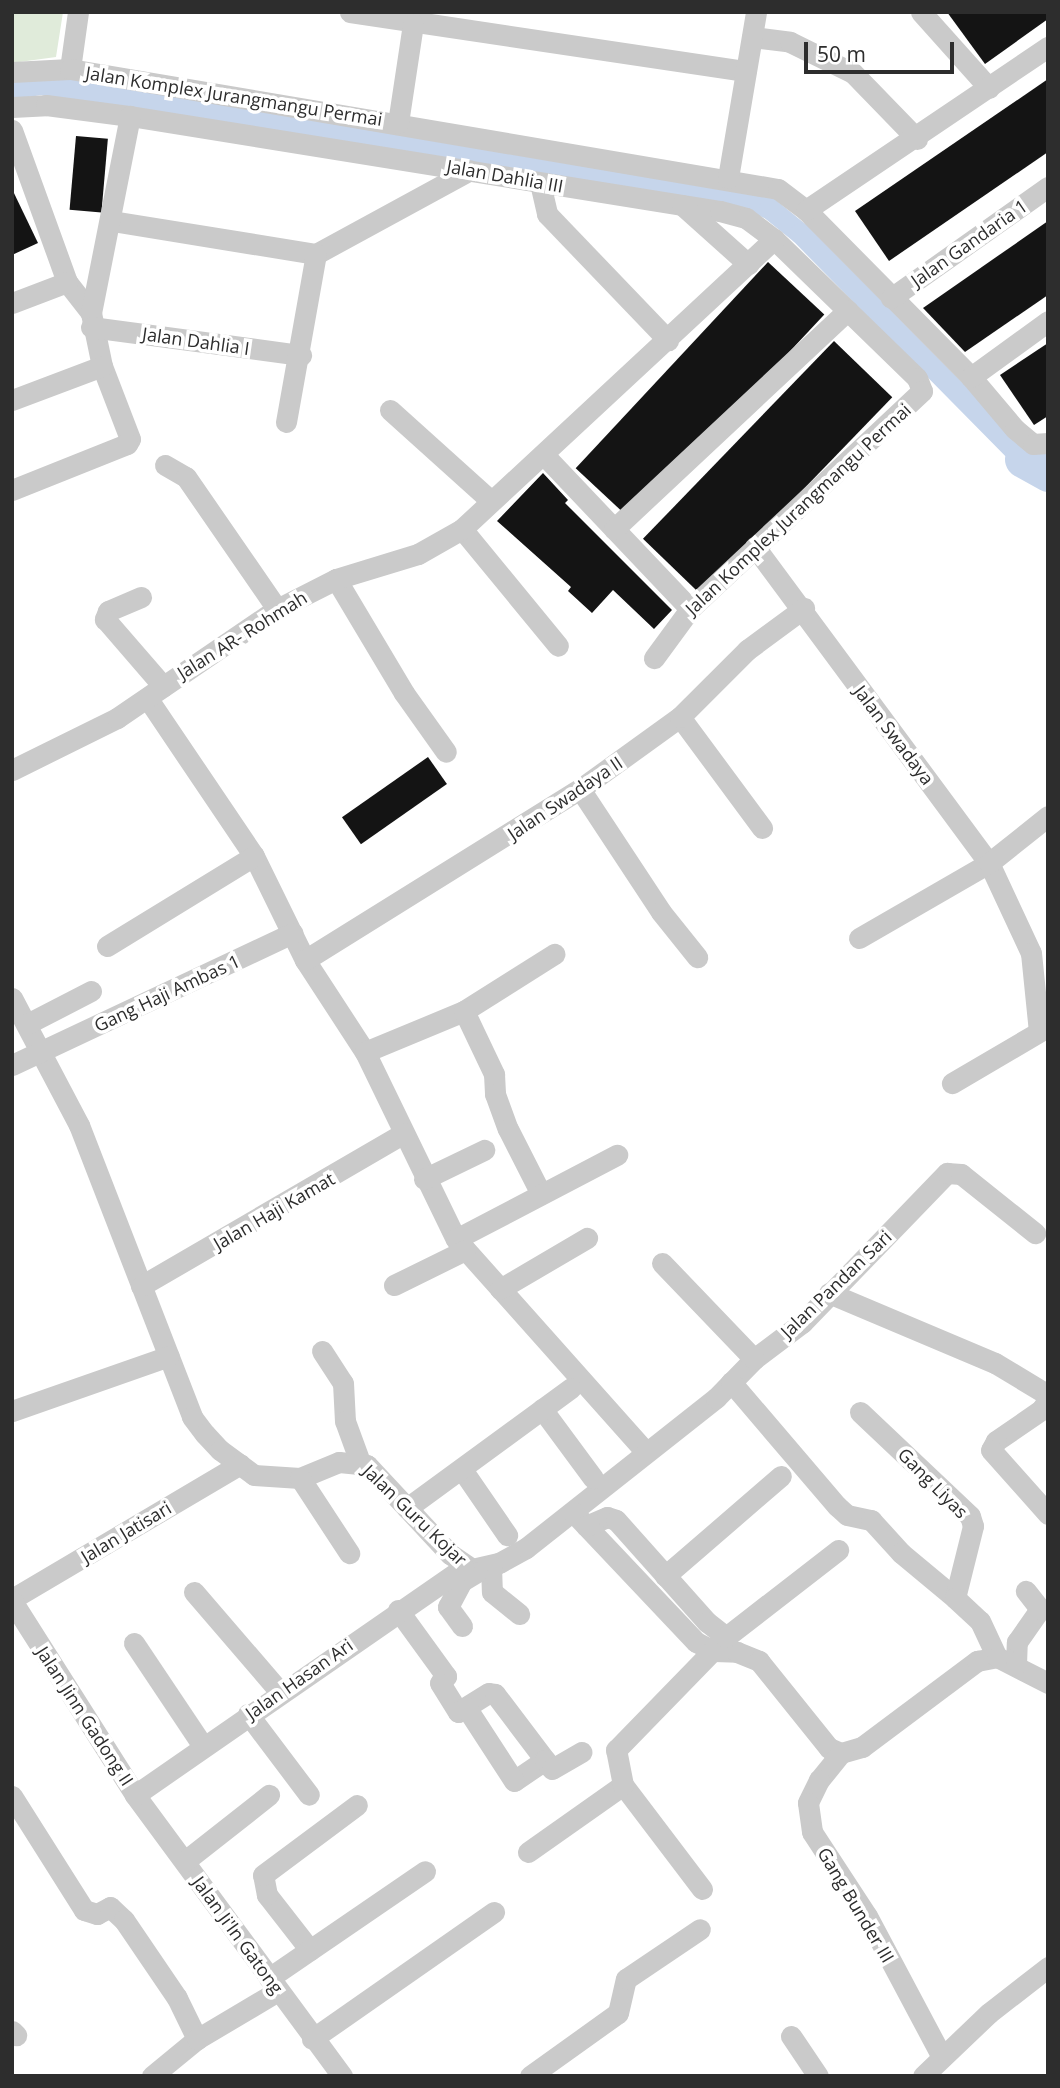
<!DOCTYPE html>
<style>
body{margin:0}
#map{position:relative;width:1060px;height:2088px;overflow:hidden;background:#fff;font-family:"Open Sans",sans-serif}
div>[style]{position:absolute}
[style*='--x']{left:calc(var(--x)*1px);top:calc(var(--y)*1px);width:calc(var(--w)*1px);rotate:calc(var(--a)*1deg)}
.green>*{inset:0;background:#e0ebda}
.canal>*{height:21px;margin:-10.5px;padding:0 10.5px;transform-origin:10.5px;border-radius:10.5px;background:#c6d5eb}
.river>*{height:37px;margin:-18.5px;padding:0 18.5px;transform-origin:18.5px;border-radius:18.5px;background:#c6d5eb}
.building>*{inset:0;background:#141414;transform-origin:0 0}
.minor>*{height:21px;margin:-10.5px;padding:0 10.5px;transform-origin:10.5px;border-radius:10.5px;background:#cacaca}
span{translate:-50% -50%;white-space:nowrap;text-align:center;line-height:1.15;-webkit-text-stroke:7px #fff;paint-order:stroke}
.street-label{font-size:18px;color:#2d2d2d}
.frame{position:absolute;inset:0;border:14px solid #2d2d2d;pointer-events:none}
.scale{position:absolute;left:804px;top:42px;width:150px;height:32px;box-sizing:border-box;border:4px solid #2d2d2d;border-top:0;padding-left:9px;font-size:21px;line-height:24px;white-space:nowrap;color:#2d2d2d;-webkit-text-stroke:5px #fff;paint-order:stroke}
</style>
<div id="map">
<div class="green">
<i style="clip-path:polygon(12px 12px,63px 12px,56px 57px,12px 63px)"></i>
</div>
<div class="canal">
<i style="--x:12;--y:88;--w:27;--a:-8"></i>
<i style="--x:39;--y:84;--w:710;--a:9.16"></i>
<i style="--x:740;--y:197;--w:31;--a:21"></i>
<i style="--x:769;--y:208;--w:40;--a:39"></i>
<i style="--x:800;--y:233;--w:317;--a:45.4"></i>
</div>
<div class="river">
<i style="--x:1023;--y:459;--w:29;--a:29"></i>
</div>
<div class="building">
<i style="clip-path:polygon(947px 12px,1048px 12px,1048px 19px,985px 64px)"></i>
<i style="clip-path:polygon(1048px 79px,1048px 152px,889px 261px,855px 211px)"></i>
<i style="left:76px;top:136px;width:32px;height:74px;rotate:5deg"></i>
<i style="clip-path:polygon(12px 189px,38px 243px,12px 255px)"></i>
<i style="clip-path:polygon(1048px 221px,1048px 295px,965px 352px,923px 308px)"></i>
<i style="left:768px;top:262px;width:77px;height:282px;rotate:43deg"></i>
<i style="left:834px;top:341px;width:81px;height:275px;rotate:44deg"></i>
<i style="clip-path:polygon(1048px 343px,1048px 416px,1034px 425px,1000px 375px)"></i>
<i style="clip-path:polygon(543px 473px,568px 500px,565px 503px,672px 610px,654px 629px,613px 590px,592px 613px,568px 591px,571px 587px,497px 521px)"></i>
<i style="left:428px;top:757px;width:33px;height:105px;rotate:55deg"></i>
</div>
<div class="minor">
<i style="--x:350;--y:12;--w:400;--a:8.5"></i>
<i style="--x:921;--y:12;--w:102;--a:48.2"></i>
<i style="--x:752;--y:37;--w:38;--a:7"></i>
<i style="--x:790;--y:42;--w:70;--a:26.2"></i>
<i style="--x:853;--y:73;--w:92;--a:45.9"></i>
<i style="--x:70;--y:69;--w:58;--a:-82"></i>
<i style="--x:12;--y:72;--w:58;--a:-3"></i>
<i style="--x:70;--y:69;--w:718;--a:9.62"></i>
<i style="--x:778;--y:189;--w:35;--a:37"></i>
<i style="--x:806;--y:210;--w:235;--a:45.3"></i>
<i style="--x:971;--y:377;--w:68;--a:49.8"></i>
<i style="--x:1015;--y:429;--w:23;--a:40"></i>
<i style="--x:1033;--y:444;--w:15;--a:-4"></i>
<i style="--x:12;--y:107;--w:34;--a:-3"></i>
<i style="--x:46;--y:105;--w:85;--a:7.5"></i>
<i style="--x:130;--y:116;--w:598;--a:9.15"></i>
<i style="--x:720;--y:211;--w:27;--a:15"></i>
<i style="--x:746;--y:218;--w:35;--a:37"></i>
<i style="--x:774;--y:239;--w:199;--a:44.2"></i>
<i style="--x:917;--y:378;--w:14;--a:69"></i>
<i style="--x:922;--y:391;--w:318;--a:136.8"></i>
<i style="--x:690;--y:609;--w:61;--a:126.3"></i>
<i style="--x:398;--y:123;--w:100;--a:-81.4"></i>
<i style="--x:12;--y:130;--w:162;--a:70.1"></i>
<i style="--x:67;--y:282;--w:39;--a:52"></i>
<i style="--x:91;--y:313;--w:54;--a:78.3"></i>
<i style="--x:102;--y:366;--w:78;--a:69"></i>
<i style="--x:130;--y:439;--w:6;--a:121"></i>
<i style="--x:127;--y:444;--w:124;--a:158.2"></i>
<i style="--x:728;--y:178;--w:168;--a:-80.4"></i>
<i style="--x:540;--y:183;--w:32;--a:77"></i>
<i style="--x:547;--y:214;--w:175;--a:46.2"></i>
<i style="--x:682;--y:205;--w:89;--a:41.8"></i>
<i style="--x:806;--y:210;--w:292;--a:-34"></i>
<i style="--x:112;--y:221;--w:207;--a:9.2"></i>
<i style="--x:316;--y:254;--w:175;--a:-28.6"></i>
<i style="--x:891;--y:298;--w:192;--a:-35.3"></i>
<i style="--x:12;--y:303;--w:59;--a:-20.9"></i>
<i style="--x:91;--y:313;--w:201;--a:-78.8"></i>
<i style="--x:91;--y:327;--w:212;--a:7.6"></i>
<i style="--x:971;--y:377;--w:95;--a:-36"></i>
<i style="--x:12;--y:400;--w:96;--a:-20.7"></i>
<i style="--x:390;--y:410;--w:136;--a:42"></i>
<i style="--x:286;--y:422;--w:171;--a:-79.9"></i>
<i style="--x:545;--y:456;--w:211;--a:46.5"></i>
<i style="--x:165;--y:465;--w:24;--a:30"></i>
<i style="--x:186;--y:477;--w:160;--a:55.4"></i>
<i style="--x:462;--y:529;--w:151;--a:50.6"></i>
<i style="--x:614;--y:529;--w:320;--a:-43.1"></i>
<i style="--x:755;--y:547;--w:393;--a:53.5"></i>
<i style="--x:989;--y:863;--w:99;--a:65"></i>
<i style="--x:1031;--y:953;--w:79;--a:84.2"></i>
<i style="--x:1039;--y:1032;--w:101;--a:149.6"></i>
<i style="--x:336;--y:579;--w:133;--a:59.2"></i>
<i style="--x:404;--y:693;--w:72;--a:54.6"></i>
<i style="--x:141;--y:597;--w:36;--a:157"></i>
<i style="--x:108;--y:611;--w:9;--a:111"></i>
<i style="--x:105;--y:619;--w:89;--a:49.1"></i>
<i style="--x:148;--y:699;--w:189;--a:56"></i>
<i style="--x:254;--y:856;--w:116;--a:63.9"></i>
<i style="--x:305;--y:960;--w:110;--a:56.9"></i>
<i style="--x:365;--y:1052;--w:208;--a:64.1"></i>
<i style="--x:456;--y:1239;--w:285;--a:48.3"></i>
<i style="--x:680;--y:717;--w:138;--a:53.5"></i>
<i style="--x:12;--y:770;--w:117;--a:-26.3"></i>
<i style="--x:117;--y:718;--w:194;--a:-34.3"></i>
<i style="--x:277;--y:609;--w:66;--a:-27"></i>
<i style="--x:336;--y:579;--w:86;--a:-17"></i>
<i style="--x:418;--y:554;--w:51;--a:-29.6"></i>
<i style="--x:462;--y:529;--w:426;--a:-42.9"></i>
<i style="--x:580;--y:789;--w:147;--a:56.6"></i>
<i style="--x:661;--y:912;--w:58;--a:51.3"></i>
<i style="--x:859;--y:938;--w:150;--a:-30"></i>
<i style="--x:989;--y:863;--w:75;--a:-38.5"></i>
<i style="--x:107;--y:946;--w:172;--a:-31.5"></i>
<i style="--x:305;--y:960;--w:324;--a:-31.9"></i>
<i style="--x:580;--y:789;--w:123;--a:-35.8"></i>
<i style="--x:680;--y:717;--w:95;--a:-45"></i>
<i style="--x:747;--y:650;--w:71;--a:-36.4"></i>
<i style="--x:12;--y:998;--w:144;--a:62.2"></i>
<i style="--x:79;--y:1125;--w:313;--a:68.8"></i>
<i style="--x:192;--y:1417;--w:21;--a:53"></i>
<i style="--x:205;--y:1434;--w:22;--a:47"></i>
<i style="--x:220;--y:1450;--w:42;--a:36.3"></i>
<i style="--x:254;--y:1475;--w:46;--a:3.7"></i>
<i style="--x:300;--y:1478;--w:42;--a:-22.3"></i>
<i style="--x:339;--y:1462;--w:28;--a:6"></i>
<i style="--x:367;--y:1465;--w:122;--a:47"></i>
<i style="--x:450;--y:1554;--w:27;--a:34"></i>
<i style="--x:472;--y:1569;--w:28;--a:-13"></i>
<i style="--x:499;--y:1563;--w:31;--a:-29"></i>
<i style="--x:526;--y:1548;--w:242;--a:-38.3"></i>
<i style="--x:716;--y:1398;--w:54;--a:-45.7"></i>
<i style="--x:754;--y:1359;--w:60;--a:-36.9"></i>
<i style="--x:802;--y:1323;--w:209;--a:-46"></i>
<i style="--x:947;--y:1173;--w:14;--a:4"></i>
<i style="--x:961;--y:1174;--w:95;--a:38.6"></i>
<i style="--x:464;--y:1011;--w:107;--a:-32.3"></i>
<i style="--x:27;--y:1024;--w:72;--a:-27.3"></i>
<i style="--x:365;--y:1052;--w:107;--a:-22.5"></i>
<i style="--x:464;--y:1011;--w:70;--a:64.5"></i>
<i style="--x:494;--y:1074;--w:20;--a:87"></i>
<i style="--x:495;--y:1094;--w:37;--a:70"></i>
<i style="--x:508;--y:1129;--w:73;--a:63.1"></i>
<i style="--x:12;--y:1065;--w:310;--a:-25.2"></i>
<i style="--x:424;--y:1179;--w:67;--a:-25.8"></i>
<i style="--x:456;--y:1239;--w:182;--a:-27.6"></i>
<i style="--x:662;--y:1263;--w:133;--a:46.2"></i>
<i style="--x:394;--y:1285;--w:79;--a:-26.2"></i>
<i style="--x:141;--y:1286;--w:304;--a:-30.2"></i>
<i style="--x:500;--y:1289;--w:101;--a:-30.4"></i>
<i style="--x:829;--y:1293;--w:180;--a:22.9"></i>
<i style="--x:995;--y:1363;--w:62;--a:31.1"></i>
<i style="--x:322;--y:1351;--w:38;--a:57"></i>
<i style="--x:343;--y:1383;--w:38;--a:87"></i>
<i style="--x:345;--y:1421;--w:44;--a:69.9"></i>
<i style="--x:731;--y:1382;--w:163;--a:49.5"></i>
<i style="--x:837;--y:1506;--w:13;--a:42"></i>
<i style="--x:847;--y:1515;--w:25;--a:12"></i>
<i style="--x:871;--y:1520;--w:45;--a:47.7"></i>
<i style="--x:901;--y:1553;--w:70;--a:39.8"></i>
<i style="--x:1048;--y:1400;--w:12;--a:125"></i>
<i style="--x:1041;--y:1410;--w:55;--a:145.4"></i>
<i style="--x:996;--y:1441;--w:10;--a:119"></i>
<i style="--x:991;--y:1450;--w:86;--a:48.3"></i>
<i style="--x:542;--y:1409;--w:86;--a:53.5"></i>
<i style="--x:12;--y:1411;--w:166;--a:-19.3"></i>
<i style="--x:860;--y:1412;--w:151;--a:43.4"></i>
<i style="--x:970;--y:1516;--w:10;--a:73"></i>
<i style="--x:973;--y:1526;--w:74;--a:104"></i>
<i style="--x:955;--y:1598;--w:34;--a:43"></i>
<i style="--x:980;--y:1621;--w:40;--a:65"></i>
<i style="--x:463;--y:1471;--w:78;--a:55.5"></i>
<i style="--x:300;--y:1478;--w:90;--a:56.8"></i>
<i style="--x:407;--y:1508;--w:203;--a:-36.2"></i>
<i style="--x:573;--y:1512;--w:179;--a:46.6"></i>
<i style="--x:696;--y:1642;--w:20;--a:27"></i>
<i style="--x:714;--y:1651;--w:23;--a:2"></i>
<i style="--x:737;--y:1652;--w:24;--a:22"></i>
<i style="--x:759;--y:1661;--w:112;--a:51.2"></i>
<i style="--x:829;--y:1748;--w:13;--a:23"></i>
<i style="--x:841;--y:1753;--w:22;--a:-16"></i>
<i style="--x:862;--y:1747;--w:144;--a:-36.8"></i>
<i style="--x:977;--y:1661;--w:20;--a:-11"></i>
<i style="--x:997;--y:1657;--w:57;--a:27"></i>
<i style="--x:586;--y:1526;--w:23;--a:-23"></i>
<i style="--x:607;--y:1517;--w:9;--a:18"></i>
<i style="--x:616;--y:1520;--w:137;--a:48.3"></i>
<i style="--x:707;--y:1622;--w:24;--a:38"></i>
<i style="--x:491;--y:1566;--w:26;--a:88"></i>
<i style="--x:492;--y:1592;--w:35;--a:39"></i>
<i style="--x:665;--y:1576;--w:153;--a:-40.8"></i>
<i style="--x:194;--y:1592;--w:132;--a:49.3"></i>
<i style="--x:12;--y:1599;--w:265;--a:-30.6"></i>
<i style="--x:12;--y:1601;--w:230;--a:57.6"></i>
<i style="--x:135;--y:1795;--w:349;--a:53.6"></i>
<i style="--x:398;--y:1610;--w:82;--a:54"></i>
<i style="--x:446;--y:1676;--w:9;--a:131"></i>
<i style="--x:440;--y:1683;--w:34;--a:58"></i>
<i style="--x:458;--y:1712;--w:36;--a:-32"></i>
<i style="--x:489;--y:1693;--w:6;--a:9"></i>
<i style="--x:495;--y:1694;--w:83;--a:52.9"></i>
<i style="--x:545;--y:1760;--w:37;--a:146"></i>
<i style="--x:514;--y:1781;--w:88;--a:-123"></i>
<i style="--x:462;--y:1626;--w:24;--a:-126"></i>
<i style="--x:448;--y:1607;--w:30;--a:-62"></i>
<i style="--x:462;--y:1581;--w:17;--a:-31"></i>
<i style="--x:134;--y:1643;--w:124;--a:56.2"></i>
<i style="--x:1016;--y:1665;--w:23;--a:-88"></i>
<i style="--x:1017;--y:1642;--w:40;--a:-55.1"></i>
<i style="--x:1040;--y:1609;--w:23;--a:-128"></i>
<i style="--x:248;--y:1714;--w:101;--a:53"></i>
<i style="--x:841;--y:1753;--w:35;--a:129"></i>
<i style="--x:819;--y:1780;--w:25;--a:116"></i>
<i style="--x:808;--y:1803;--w:29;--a:82"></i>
<i style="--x:812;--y:1832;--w:100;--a:56.8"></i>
<i style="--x:867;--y:1916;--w:160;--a:62"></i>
<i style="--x:545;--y:1760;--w:11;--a:52"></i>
<i style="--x:552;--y:1769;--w:34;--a:-30"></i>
<i style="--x:135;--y:1795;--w:400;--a:-34.7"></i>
<i style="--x:12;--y:1796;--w:135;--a:57.7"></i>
<i style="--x:84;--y:1910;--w:14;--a:17"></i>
<i style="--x:97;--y:1914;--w:15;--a:-28"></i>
<i style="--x:110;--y:1907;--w:19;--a:43"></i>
<i style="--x:124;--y:1920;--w:94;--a:55.8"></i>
<i style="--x:177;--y:1998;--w:46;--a:64"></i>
<i style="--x:528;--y:1852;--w:116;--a:-35.2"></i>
<i style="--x:185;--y:1861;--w:107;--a:-38.2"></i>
<i style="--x:702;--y:1889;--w:131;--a:-127.2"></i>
<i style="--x:623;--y:1785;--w:36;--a:-101"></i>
<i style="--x:616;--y:1750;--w:158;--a:-45.8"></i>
<i style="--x:726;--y:1637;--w:142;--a:-37.8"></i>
<i style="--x:310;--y:1950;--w:70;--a:-128"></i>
<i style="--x:267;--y:1895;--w:20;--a:-101"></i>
<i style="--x:263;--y:1875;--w:117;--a:-36.7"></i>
<i style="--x:269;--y:1978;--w:189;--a:-34.4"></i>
<i style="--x:12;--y:2031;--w:6;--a:45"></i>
<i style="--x:791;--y:2036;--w:48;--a:56"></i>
<i style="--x:312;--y:2039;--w:222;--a:-34.9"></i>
<i style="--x:152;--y:2076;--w:58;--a:-39.4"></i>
<i style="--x:197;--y:2039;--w:94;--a:-30.7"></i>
<i style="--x:530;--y:2076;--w:108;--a:-35.6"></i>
<i style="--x:618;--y:2013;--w:35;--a:-77"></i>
<i style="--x:626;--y:1979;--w:89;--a:-34"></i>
<i style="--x:923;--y:2076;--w:91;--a:-43.7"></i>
<i style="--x:989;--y:2013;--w:75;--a:-37.9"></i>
</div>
<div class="street-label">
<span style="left:234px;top:96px;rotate:9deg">Jalan Komplex Jurangmangu Permai</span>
<span style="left:505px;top:176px;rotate:10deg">Jalan Dahlia III</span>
<span style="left:969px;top:243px;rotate:-35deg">Jalan Gandaria 1</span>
<span style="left:196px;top:341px;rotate:8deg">Jalan Dahlia I</span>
<span style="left:798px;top:509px;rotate:-43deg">Jalan Komplex Jurangmangu Permai</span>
<span style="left:242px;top:635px;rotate:-32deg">Jalan AR- Rohmah</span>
<span style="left:894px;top:735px;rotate:53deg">Jalan Swadaya</span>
<span style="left:565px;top:798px;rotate:-34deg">Jalan Swadaya II</span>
<span style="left:167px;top:993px;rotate:-25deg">Gang Haji Ambas 1</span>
<span style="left:274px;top:1211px;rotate:-30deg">Jalan Haji Kamat</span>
<span style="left:836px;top:1284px;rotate:-44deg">Jalan Pandan Sari</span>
<span style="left:933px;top:1483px;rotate:45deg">Gang Liyas</span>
<span style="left:415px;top:1515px;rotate:44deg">Jalan Guru Kojar</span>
<span style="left:126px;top:1532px;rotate:-31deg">Jalan Jatisari</span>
<span style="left:299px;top:1679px;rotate:-35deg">Jalan Hasan Ari</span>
<span style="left:85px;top:1716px;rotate:57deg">Jalan Jinn Gadong II</span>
<span style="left:856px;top:1905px;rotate:59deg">Gang Bunder III</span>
<span style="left:238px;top:1935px;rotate:54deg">Jalan Ji'ln Gatong</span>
</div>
<div class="frame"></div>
<div class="scale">50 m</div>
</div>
